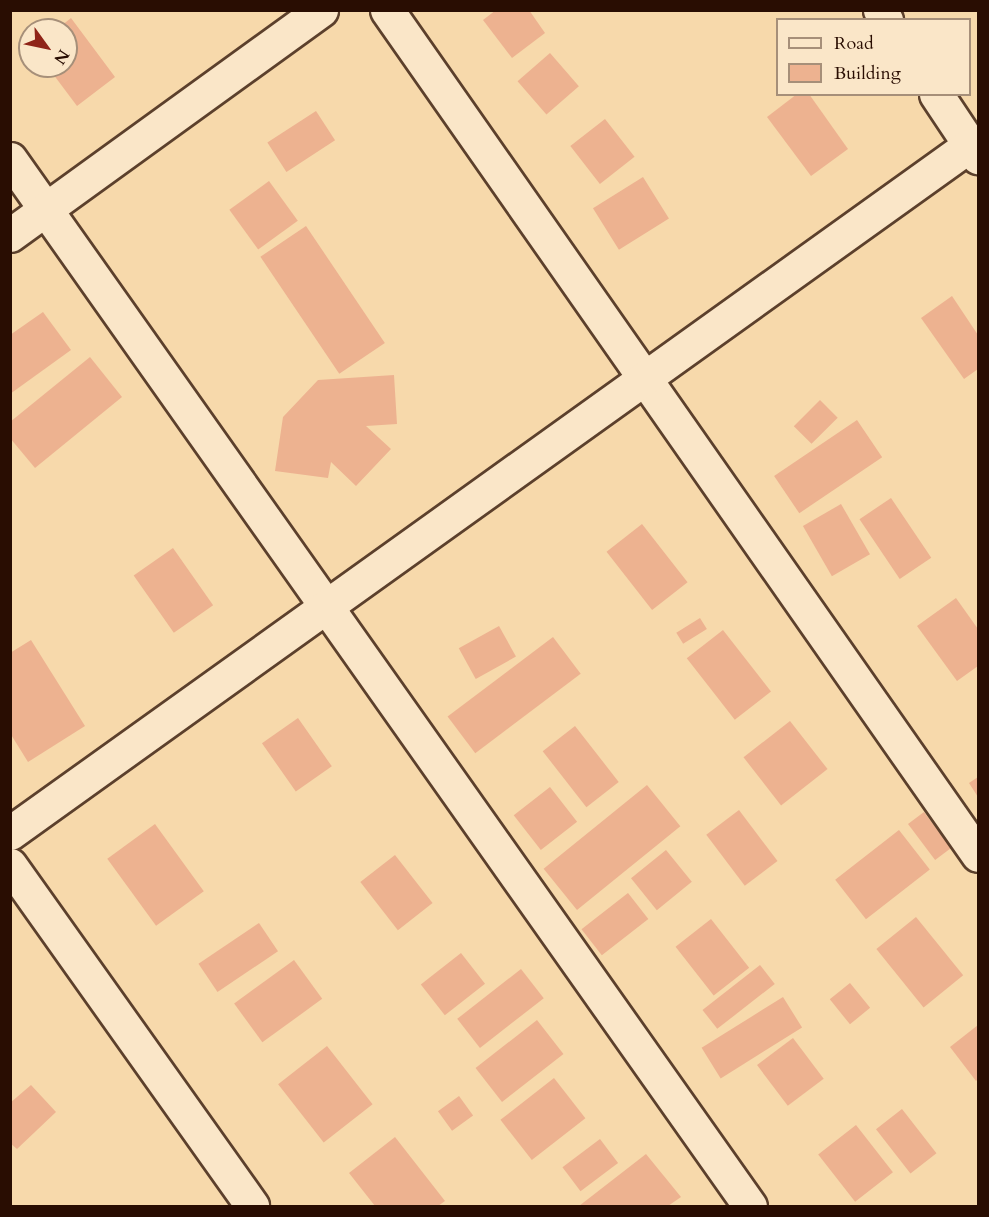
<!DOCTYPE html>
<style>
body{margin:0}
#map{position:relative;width:989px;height:1217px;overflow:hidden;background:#f7d9ab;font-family:Cardo,serif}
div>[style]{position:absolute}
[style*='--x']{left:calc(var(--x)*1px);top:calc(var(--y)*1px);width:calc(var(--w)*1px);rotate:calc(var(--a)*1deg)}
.building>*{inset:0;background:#edb290;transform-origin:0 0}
.roads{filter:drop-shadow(2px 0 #5c402c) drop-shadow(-2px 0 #5c402c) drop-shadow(0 2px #5c402c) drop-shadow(0 -2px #5c402c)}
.minor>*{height:33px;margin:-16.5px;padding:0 16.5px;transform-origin:16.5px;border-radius:16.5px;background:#fae6c8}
span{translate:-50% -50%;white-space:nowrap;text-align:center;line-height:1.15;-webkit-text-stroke:6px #fae6c8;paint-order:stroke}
.frame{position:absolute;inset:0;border:12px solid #290d02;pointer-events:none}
.legend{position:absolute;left:776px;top:18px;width:195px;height:78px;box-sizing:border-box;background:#fae6c8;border:2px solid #a68f79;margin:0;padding:8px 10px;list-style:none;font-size:18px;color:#290d02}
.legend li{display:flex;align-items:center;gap:12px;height:30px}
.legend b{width:30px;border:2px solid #a68f79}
.north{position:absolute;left:18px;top:18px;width:60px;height:60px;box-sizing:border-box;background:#fae6c8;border:2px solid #a68f79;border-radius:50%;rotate:123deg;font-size:16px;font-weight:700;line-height:24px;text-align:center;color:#290d02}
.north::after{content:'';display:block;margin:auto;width:21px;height:27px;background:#8f2418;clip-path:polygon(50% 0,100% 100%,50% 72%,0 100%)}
</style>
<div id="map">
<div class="building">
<i style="clip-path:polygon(496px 10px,529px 10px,545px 33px,512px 58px,483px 20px)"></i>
<i style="clip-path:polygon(71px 18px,115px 77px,77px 106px,47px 66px,66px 66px,66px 30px,56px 30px)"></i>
<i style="left:550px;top:53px;width:44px;height:43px;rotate:49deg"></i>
<i style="clip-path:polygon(797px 94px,809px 94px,848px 149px,811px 176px,767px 117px)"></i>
<i style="left:316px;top:111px;width:35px;height:58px;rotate:57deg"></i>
<i style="left:605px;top:119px;width:48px;height:44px;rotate:52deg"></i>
<i style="left:643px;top:177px;width:49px;height:59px;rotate:58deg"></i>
<i style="left:269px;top:181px;width:49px;height:49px;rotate:54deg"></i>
<i style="left:306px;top:226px;width:141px;height:55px;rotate:56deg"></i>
<i style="clip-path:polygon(952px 296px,978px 335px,978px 369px,964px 379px,921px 318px)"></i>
<i style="clip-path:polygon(43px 312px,71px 350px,10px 394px,10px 335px)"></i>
<i style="clip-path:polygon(90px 357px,122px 397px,35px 468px,10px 438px,10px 422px)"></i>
<i style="clip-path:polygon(394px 375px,397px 424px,366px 426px,391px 449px,356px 486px,331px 462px,328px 478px,275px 471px,283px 417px,318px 380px)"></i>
<i style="left:820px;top:400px;width:25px;height:37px;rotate:45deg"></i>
<i style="left:857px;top:420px;width:45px;height:100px;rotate:56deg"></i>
<i style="left:891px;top:498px;width:72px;height:38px;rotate:56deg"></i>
<i style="left:841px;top:504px;width:58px;height:44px;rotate:60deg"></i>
<i style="left:642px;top:524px;width:74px;height:45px;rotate:52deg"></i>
<i style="left:173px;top:548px;width:70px;height:48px;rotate:55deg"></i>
<i style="clip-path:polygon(956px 598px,978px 629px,978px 666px,957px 681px,917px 626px)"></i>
<i style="left:700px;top:618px;width:13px;height:28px;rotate:58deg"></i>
<i style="left:499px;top:626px;width:35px;height:46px;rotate:61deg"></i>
<i style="left:723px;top:630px;width:78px;height:46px;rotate:52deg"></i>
<i style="left:553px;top:637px;width:46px;height:132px;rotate:53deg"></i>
<i style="clip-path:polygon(31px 640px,85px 726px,28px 762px,10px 733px,10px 653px)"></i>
<i style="left:298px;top:718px;width:59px;height:44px;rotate:55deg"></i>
<i style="left:790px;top:721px;width:61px;height:59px;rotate:52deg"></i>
<i style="left:575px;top:726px;width:71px;height:41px;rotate:52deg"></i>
<i style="clip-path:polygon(978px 777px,978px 797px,969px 783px)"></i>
<i style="left:647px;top:785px;width:53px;height:133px;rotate:51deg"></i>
<i style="left:550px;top:787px;width:44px;height:46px;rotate:52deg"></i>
<i style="left:739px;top:810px;width:64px;height:41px;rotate:53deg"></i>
<i style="left:924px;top:812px;width:45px;height:20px;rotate:53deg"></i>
<i style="left:155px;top:824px;width:83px;height:59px;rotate:54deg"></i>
<i style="left:899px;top:830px;width:50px;height:81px;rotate:52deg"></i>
<i style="left:666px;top:850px;width:41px;height:45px;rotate:51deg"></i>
<i style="left:395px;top:855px;width:61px;height:44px;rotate:52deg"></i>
<i style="left:628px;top:893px;width:33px;height:59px;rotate:52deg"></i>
<i style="left:916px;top:917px;width:75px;height:51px;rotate:51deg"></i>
<i style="left:711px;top:919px;width:62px;height:45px;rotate:52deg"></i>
<i style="left:259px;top:923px;width:34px;height:73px;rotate:56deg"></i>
<i style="left:461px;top:953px;width:39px;height:51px;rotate:52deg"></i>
<i style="left:294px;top:960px;width:48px;height:74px;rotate:54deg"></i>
<i style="left:760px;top:965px;width:24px;height:73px;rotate:52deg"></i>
<i style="left:521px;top:969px;width:37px;height:81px;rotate:52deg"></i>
<i style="left:850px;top:983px;width:32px;height:26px;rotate:51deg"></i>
<i style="left:783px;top:997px;width:36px;height:96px;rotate:58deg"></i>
<i style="left:537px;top:1020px;width:43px;height:78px;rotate:52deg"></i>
<i style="clip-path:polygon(978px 1025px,978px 1079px,976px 1081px,950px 1047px)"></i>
<i style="left:793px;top:1038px;width:51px;height:45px;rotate:53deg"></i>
<i style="left:327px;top:1046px;width:74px;height:62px;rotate:52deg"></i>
<i style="left:554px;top:1078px;width:51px;height:68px;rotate:52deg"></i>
<i style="clip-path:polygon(31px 1085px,56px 1112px,17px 1149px,10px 1143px,10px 1103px)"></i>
<i style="left:459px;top:1096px;width:24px;height:26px;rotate:54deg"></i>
<i style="left:902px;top:1109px;width:56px;height:33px;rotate:52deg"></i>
<i style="left:856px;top:1125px;width:60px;height:48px;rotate:52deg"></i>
<i style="clip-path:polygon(395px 1137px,445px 1201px,438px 1206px,375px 1206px,349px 1173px)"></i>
<i style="left:600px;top:1139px;width:30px;height:47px;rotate:53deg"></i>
<i style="clip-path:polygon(646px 1154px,681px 1197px,668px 1206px,579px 1206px)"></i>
</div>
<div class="roads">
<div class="minor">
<i style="--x:387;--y:10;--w:1031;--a:55.03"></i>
<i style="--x:880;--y:10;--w:12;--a:59"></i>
<i style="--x:936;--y:94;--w:76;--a:56.3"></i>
<i style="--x:10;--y:159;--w:1282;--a:54.75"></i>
<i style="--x:10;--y:235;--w:384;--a:-35.9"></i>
<i style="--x:10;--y:833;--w:1181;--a:-35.63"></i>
<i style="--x:10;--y:865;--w:418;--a:54.6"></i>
</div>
</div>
<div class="frame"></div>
<ul class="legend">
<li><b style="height:8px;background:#fae6c8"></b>Road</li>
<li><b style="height:16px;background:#edb290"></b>Building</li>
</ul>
<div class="north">N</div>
</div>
